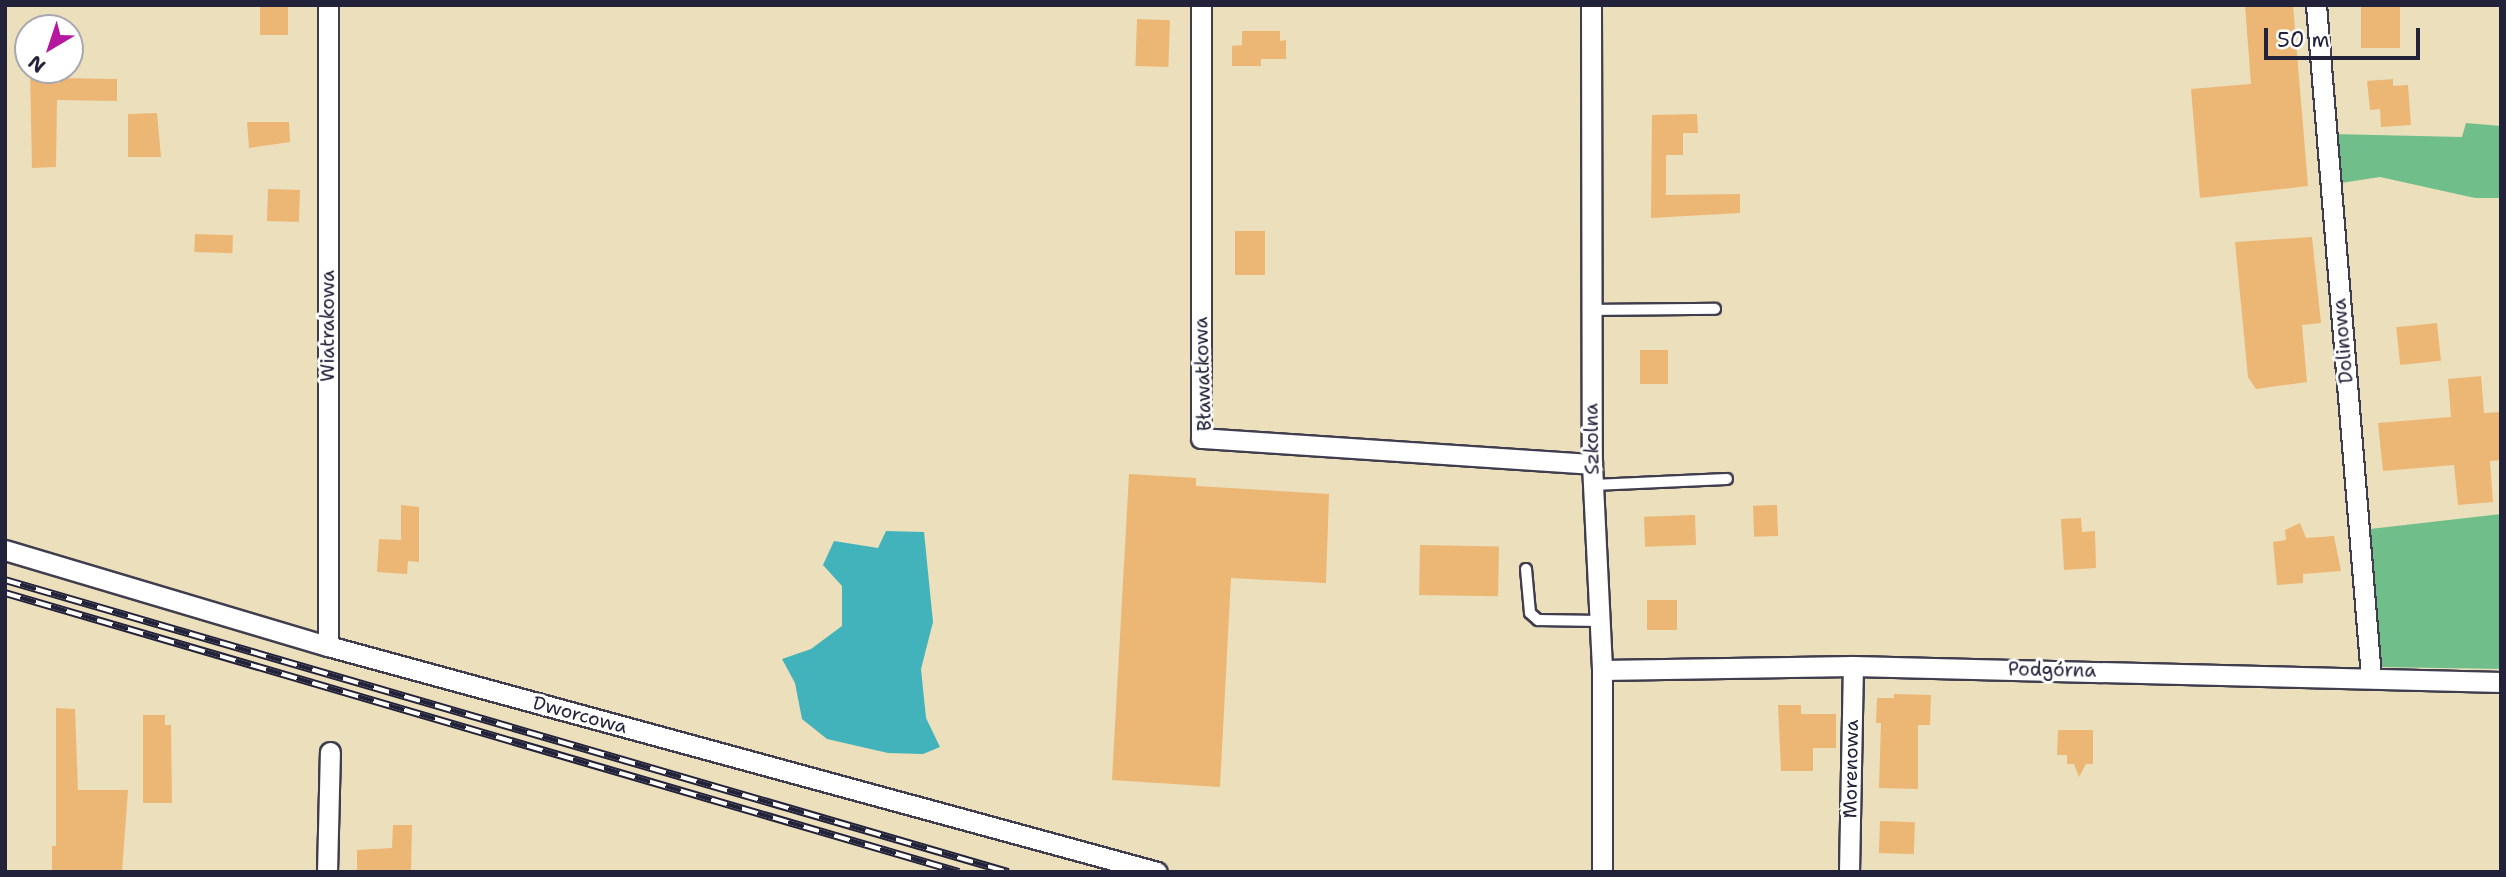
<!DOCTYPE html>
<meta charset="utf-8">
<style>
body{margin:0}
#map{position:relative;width:2506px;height:877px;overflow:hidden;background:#ecdfbc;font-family:"Shantell Sans",sans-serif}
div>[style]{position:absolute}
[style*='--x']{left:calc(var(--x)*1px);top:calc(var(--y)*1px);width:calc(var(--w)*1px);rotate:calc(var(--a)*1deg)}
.forest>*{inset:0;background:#70bf8a}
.water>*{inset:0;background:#42b2bb}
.building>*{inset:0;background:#ecb774;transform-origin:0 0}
.roads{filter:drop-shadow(2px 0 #403e4e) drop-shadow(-2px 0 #403e4e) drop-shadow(0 2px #403e4e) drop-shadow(0 -2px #403e4e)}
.service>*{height:10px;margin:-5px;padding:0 5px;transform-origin:5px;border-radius:5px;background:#fff}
.minor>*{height:19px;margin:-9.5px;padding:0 9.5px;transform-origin:9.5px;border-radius:9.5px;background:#fff}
.rail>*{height:8px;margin-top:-4px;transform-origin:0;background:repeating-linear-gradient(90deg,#fff 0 16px,#22223b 0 32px);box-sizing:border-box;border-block:2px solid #22223b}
span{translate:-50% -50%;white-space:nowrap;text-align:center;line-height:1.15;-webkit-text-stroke:6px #fff;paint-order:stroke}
.street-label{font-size:19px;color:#22223b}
.frame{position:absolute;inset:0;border:7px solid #22223b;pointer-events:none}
.north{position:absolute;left:14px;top:14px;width:70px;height:70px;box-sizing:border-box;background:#fff;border:2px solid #a7a7b1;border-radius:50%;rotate:219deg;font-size:19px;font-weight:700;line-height:28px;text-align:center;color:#22223b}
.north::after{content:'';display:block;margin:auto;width:24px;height:32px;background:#b5179e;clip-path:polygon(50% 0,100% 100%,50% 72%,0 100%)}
.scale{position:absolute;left:2264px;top:28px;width:156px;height:32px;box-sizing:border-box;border:4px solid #22223b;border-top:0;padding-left:9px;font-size:21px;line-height:24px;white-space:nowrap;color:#22223b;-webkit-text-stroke:5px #fff;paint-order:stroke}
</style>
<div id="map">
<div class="forest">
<i style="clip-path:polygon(2466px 123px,2501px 126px,2499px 198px,2475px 198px,2380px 177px,2334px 184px,2331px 134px,2462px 137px)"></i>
<i style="clip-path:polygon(2501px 514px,2501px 669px,2380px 667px,2370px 529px)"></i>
</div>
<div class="water">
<i style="clip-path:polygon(886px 531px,924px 532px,933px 622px,921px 669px,926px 718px,940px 747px,923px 754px,888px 753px,827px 739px,802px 719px,795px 683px,782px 659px,811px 649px,842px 626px,842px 586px,823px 565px,834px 541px,878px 548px)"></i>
</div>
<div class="building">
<i style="left:260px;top:5px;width:28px;height:30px"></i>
<i style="clip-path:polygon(2245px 5px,2293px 5px,2308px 186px,2200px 198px,2191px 89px,2251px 84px)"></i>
<i style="left:2361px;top:5px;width:39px;height:43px"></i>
<i style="left:1137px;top:19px;width:33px;height:47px;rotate:2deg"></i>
<i style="clip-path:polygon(1242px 31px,1280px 31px,1280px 41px,1286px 40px,1286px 59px,1261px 59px,1261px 66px,1232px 66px,1232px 46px,1242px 45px)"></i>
<i style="clip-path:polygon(30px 70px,56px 70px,56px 78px,117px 79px,117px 101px,57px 100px,56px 167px,32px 168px)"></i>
<i style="clip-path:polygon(2393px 79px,2393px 86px,2408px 85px,2411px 125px,2381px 127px,2380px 109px,2370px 110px,2367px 81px)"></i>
<i style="clip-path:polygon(157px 113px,161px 157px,128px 157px,128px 114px)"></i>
<i style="clip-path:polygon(1697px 114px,1698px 133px,1683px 133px,1683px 155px,1666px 155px,1666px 195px,1740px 194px,1740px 213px,1651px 218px,1652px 115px)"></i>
<i style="clip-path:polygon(247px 122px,289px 122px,290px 142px,249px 148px)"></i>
<i style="left:268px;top:189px;width:32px;height:32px;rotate:2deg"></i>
<i style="left:1235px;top:231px;width:30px;height:44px"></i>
<i style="left:195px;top:234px;width:38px;height:18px;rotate:2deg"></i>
<i style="clip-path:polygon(2312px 237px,2321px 323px,2302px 325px,2307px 382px,2256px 389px,2248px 377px,2235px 242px)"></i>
<i style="left:2437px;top:323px;width:38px;height:41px;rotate:84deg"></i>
<i style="left:1640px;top:350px;width:28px;height:34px"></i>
<i style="clip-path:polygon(2481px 376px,2484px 413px,2501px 412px,2501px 460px,2490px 461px,2493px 502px,2458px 505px,2454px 465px,2383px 471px,2378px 423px,2451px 417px,2448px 379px)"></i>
<i style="clip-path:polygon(1129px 474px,1196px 478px,1196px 486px,1329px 494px,1326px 583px,1231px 578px,1220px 787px,1112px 780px)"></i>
<i style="clip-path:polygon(401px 505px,419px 507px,419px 562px,408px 561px,407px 574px,377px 572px,379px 539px,401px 540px)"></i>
<i style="left:1777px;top:505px;width:31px;height:24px;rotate:88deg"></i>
<i style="left:1695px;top:515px;width:30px;height:51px;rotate:88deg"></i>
<i style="clip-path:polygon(2081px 518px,2082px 532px,2095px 531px,2096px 568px,2064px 570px,2061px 519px)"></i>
<i style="clip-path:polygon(2300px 523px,2306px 538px,2334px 536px,2341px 571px,2303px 574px,2303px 583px,2277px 585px,2273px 542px,2286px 540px,2285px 530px)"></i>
<i style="left:1420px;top:545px;width:79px;height:50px;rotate:1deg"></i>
<i style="left:1647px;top:600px;width:30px;height:30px"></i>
<i style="clip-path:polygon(1894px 694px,1931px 695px,1930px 725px,1918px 725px,1918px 789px,1879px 788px,1881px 723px,1876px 723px,1877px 698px,1894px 698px)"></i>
<i style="clip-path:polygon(1778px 705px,1801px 705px,1801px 714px,1836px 714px,1836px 748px,1813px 748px,1813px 771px,1781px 771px)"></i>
<i style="clip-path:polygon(56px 708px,75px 709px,78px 790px,128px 790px,122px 872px,52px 872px,52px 846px,56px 846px)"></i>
<i style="clip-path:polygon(143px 715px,165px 715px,165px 725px,171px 725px,172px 803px,143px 803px)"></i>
<i style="clip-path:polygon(2058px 730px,2093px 730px,2093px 764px,2086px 764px,2079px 777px,2074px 764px,2067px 764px,2067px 755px,2057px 755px)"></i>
<i style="left:1880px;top:821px;width:35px;height:32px;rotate:2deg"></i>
<i style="clip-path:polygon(393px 825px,412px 825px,411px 872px,357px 872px,357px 850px,392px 848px)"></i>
</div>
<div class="roads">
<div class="service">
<i style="--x:1591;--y:310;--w:124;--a:-0.5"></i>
<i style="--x:1593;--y:485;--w:134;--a:-2.6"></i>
<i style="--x:1526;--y:569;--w:44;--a:84.8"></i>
<i style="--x:1530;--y:613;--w:11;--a:41"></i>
<i style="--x:1538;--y:620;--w:62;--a:0.9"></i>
</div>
<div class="minor">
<i style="--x:1201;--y:5;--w:433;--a:90"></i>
<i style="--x:1201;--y:438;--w:392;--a:3.8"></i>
<i style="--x:1591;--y:5;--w:459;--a:89.9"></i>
<i style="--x:1592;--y:464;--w:206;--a:87.2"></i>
<i style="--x:1602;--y:670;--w:202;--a:90"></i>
<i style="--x:2316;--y:5;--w:674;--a:85.32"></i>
<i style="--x:5;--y:550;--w:337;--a:16.6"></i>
<i style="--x:328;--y:646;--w:859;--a:15.25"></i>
<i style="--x:328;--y:646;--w:641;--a:-90"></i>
<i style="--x:1602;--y:670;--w:251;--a:-0.9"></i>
<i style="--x:1853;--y:666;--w:648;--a:1.41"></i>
<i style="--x:327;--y:872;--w:120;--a:-88.6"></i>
<i style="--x:1849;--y:872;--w:206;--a:-88.9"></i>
</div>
</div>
<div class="rail">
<i style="--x:5;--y:580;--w:1045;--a:16.23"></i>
<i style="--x:5;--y:593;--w:994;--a:16.3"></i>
</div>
<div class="street-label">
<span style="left:328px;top:326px;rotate:-90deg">Wiatrakowa</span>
<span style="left:2343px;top:341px;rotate:-95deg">Dolinowa</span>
<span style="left:1203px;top:374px;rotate:-92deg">Bławatkowa</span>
<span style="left:1592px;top:439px;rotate:-91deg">Szkolna</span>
<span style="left:2052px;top:670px;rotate:1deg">Podgórna</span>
<span style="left:580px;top:715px;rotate:15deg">Dworcowa</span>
<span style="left:1851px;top:769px;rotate:-89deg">Morenowa</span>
</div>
<div class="frame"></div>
<div class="north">N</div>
<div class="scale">50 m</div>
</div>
